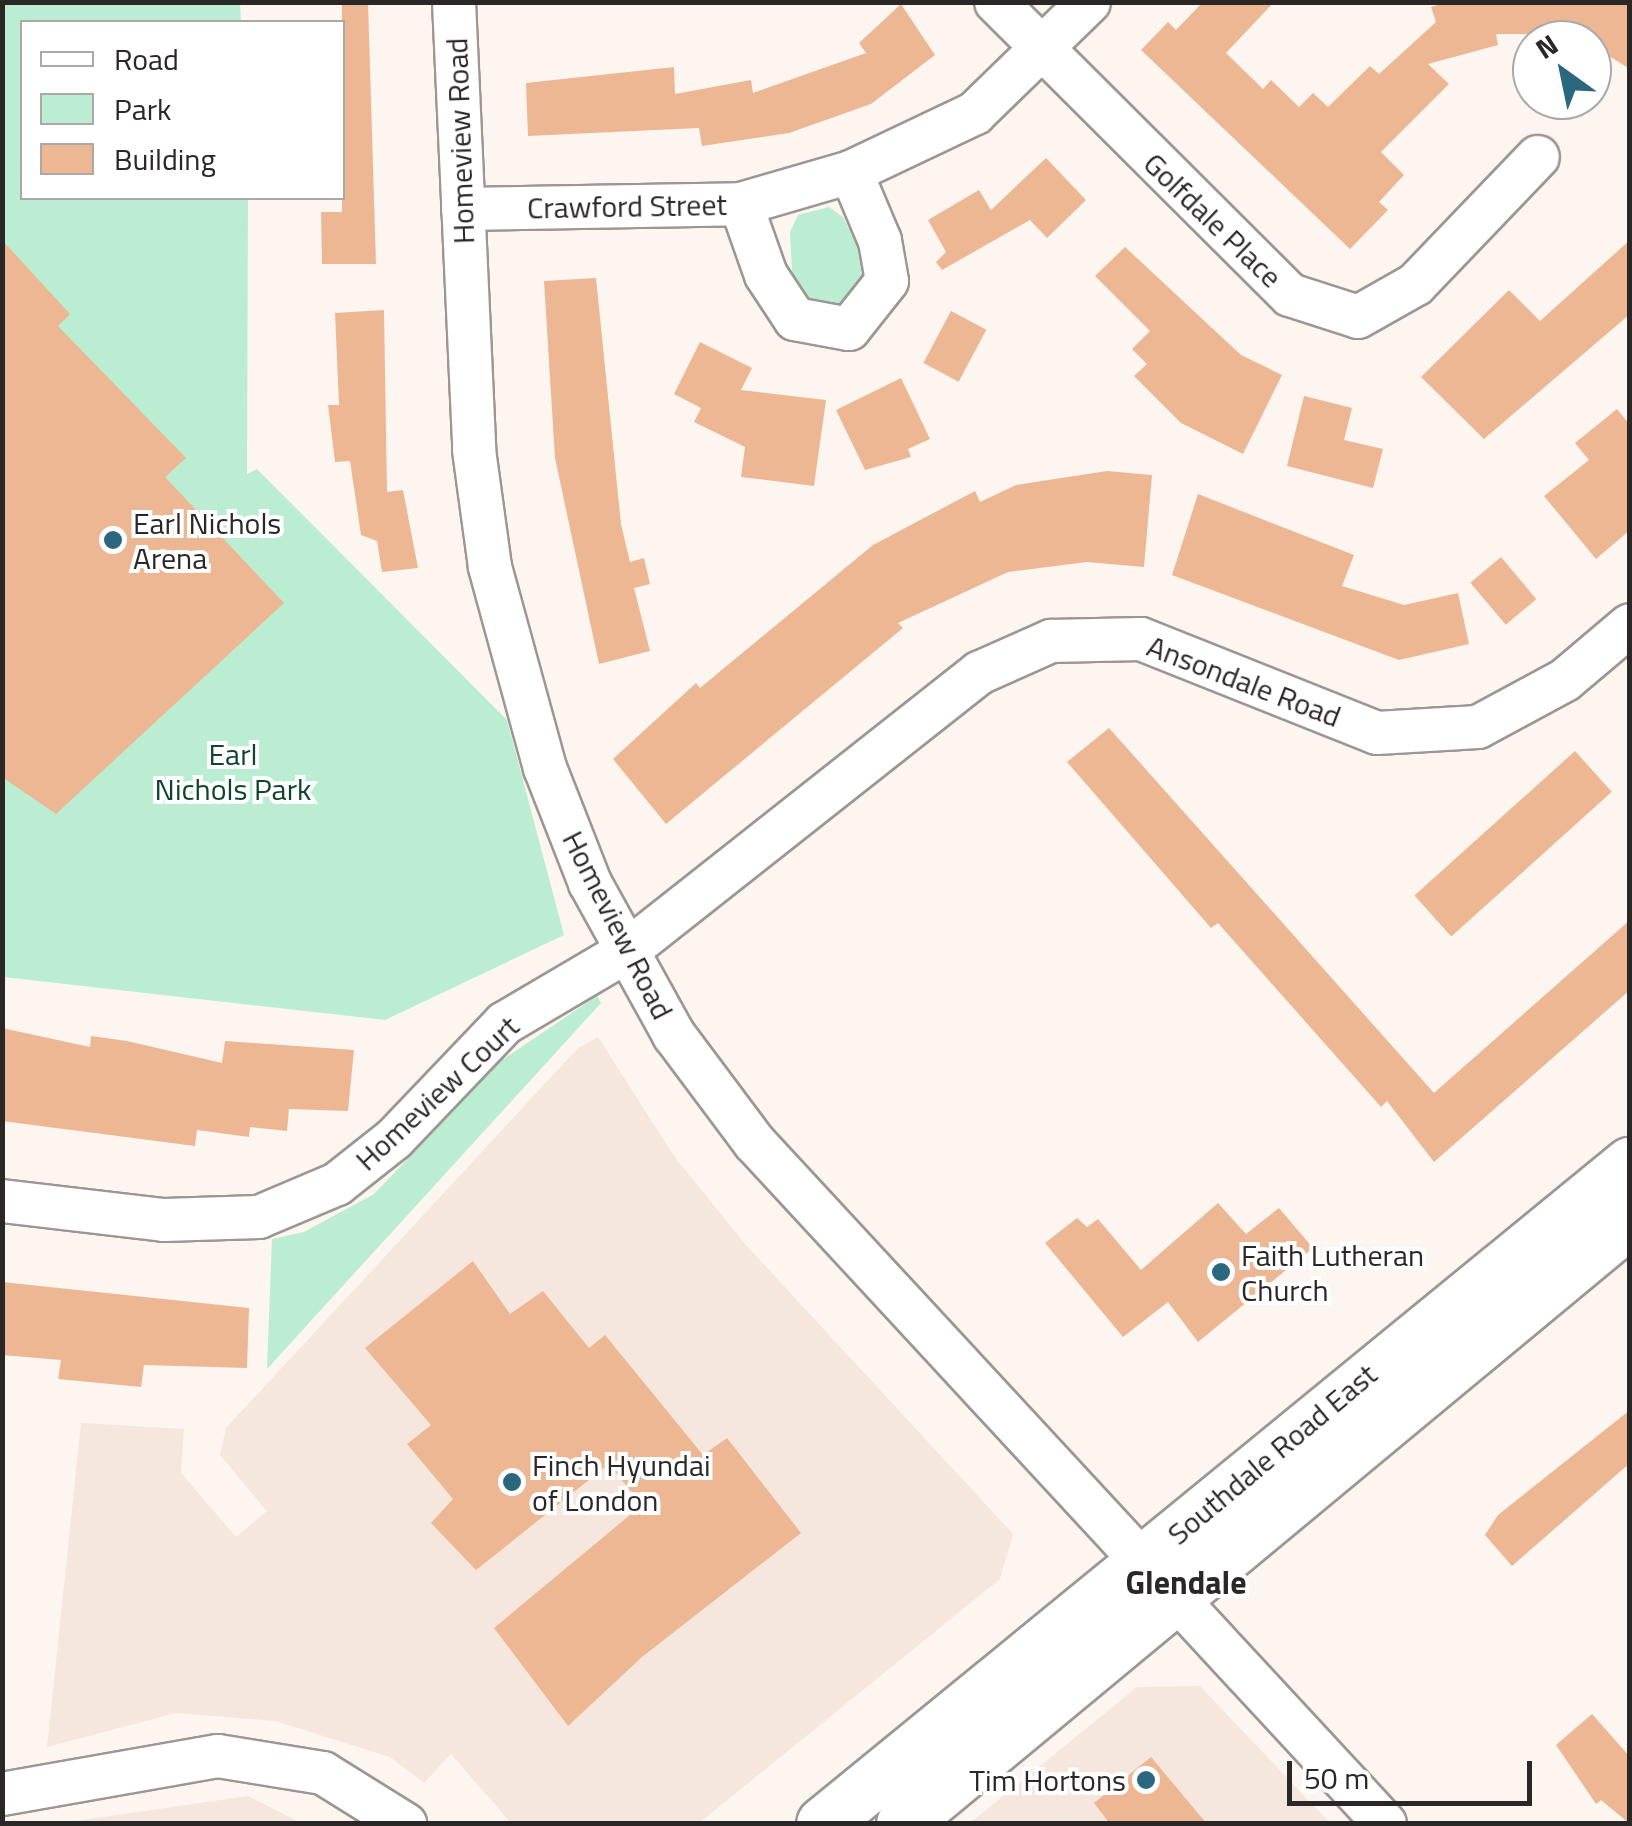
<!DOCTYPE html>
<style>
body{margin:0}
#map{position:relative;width:1632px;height:1826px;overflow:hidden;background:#fcf5f0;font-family:"Titillium Web",sans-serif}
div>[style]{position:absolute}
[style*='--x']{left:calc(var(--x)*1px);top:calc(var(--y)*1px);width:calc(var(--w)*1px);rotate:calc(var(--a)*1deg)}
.built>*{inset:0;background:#f6e7de}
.green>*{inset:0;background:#baedd2}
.building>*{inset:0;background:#edb794;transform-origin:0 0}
.roads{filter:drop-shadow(2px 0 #9d9692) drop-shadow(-2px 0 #9d9692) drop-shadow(0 2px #9d9692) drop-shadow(0 -2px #9d9692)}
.minor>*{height:42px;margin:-21px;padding:0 21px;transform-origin:21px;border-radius:21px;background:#fff}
.major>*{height:52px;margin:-26px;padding:0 26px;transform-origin:26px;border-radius:26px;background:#fff}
.dots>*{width:28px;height:28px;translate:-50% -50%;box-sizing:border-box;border:5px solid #fff;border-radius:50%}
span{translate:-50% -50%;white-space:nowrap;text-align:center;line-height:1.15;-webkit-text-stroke:8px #fff;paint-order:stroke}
.street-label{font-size:30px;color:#2a2726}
.poi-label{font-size:30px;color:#2a2726}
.left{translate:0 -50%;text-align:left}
.right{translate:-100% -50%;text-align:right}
.park-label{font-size:30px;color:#11442f}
.neighbourhood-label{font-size:32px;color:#2a2726;font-weight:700}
.frame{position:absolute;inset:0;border:5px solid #2a2726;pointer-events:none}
.legend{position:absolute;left:20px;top:20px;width:325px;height:180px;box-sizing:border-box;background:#fff;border:2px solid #aaa9a8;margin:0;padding:12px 18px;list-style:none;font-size:30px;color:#2a2726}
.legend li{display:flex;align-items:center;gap:20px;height:50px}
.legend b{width:50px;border:2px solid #aaa9a8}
.north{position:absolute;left:1512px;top:20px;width:100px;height:100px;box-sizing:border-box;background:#fff;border:2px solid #aaa9a8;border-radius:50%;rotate:327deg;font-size:28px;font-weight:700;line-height:40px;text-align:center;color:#2a2726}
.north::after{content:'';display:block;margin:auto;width:35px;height:45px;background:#2b677f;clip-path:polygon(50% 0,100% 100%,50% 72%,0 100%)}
.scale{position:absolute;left:1287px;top:1761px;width:245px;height:45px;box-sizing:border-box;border:5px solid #2a2726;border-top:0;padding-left:12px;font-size:30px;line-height:35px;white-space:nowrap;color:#2a2726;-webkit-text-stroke:8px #fff;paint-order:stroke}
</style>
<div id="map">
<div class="built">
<i style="clip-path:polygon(598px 1037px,674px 1156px,745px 1244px,1013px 1534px,1000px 1579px,699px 1823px,511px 1823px,451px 1754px,424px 1783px,390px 1757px,275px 1721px,176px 1713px,47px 1747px,81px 1423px,184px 1429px,181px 1473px,236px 1537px,267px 1511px,220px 1455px,226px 1428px,578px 1048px)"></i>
<i style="clip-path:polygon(1200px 1686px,1330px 1823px,969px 1824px,1137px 1687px)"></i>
<i style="clip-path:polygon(248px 1796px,301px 1823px,62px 1823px)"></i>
</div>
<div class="green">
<i style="clip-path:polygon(3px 3px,240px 3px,241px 22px,22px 22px,22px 198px,248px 198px,247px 474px,257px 469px,507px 720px,564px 935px,385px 1020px,3px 977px)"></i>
<i style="clip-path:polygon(829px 207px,843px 217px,869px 269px,858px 300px,819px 313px,793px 290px,790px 232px,798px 215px)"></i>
<i style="clip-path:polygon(597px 996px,601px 1003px,267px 1369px,272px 1239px,304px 1232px,374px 1194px,502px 1060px)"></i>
</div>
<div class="building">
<i style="clip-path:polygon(342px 2px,368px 2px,376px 264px,322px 264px,321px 212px,342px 212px)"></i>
<i style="clip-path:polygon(1203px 2px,1274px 2px,1226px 53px,1263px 89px,1271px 80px,1299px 107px,1313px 93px,1328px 107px,1370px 66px,1379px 74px,1436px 22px,1431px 7px,1448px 2px,1630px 2px,1630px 69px,1583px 40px,1587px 34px,1496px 34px,1498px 45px,1428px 64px,1449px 84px,1381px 152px,1404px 175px,1379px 202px,1388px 210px,1350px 249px,1141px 50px,1168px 22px,1176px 30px)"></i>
<i style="clip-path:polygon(901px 4px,935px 55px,871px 104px,789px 133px,702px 146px,699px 128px,528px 136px,526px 83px,674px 67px,675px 94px,751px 80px,753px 93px,866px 53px,859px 43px)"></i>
<i style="clip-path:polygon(1046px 158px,1086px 200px,1047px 238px,1030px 220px,942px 270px,936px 262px,946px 252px,928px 220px,979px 190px,991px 210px)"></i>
<i style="clip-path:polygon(2px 240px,70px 314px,58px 326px,186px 458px,165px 477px,284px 603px,56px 814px,2px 777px)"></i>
<i style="clip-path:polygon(1630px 240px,1630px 314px,1484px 439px,1421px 377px,1509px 290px,1540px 321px)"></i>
<i style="clip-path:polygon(1125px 247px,1241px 355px,1282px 375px,1243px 454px,1181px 423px,1134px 376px,1147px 364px,1132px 349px,1150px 331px,1095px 276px)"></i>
<i style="clip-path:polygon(596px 278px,621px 524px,630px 562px,644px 558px,650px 584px,634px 588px,650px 651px,599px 664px,555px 458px,544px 281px)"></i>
<i style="clip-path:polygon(384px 310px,387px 492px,403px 490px,418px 568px,382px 572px,377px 541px,361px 535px,350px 461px,335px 462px,328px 405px,339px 405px,335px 313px)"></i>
<i style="left:951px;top:311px;width:40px;height:59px;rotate:28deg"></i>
<i style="clip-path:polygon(700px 342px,752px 368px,741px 390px,826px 400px,814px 486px,741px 477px,745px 447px,694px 422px,701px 408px,674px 394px)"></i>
<i style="clip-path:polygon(901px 378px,930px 439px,908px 449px,911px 457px,865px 470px,836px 410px)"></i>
<i style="clip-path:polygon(1304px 396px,1352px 408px,1344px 440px,1383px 449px,1373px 488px,1287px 466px)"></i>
<i style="clip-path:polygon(1617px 409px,1630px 425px,1630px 530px,1596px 559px,1544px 496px,1589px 460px,1575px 443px)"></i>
<i style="clip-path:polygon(1107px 471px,1152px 475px,1144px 567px,1087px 562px,1008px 572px,898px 623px,903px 628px,666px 824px,613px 759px,696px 683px,700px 688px,873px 545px,975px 491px,980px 502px,1016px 485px)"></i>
<i style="clip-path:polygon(1198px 494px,1354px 555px,1342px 586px,1404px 605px,1458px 593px,1469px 644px,1399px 660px,1172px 575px)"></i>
<i style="left:1501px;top:557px;width:55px;height:40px;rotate:50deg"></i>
<i style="clip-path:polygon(1109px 728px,1434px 1093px,1630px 920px,1630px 990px,1434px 1162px,1387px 1101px,1381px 1107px,1218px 923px,1211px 928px,1067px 762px)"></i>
<i style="left:1575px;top:751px;width:55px;height:216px;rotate:48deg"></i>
<i style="clip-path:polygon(2px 1028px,90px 1047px,91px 1036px,127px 1041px,222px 1063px,225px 1041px,354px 1050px,348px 1111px,289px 1109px,287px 1131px,250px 1127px,249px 1137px,197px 1130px,195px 1146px,2px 1121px)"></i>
<i style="clip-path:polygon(1218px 1203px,1246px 1234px,1279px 1208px,1313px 1248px,1198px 1342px,1168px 1302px,1123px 1337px,1045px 1243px,1077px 1218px,1087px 1227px,1098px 1219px,1141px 1270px)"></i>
<i style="clip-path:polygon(473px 1261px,510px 1314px,543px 1291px,589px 1348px,605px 1335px,703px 1455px,727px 1438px,801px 1533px,642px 1657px,568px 1726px,494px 1628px,642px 1505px,609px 1464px,476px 1570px,431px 1523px,453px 1499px,407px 1444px,431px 1425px,365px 1348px)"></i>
<i style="clip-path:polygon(2px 1282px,249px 1308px,247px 1368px,144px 1365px,141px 1387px,58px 1379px,61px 1360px,2px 1355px)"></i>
<i style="clip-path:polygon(1630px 1410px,1630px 1463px,1512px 1566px,1485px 1535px,1498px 1515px)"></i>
<i style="clip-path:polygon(1592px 1714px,1630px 1757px,1630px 1824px,1601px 1800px,1596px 1804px,1556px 1745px)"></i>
<i style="clip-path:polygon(1151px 1757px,1207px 1824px,1110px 1824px,1094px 1803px)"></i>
</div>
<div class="roads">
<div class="minor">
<i style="--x:454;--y:2;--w:448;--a:87.4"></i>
<i style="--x:474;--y:450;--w:118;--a:82.2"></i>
<i style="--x:490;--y:567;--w:208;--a:74.7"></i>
<i style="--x:545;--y:768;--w:123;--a:68.6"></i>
<i style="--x:590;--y:883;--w:174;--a:61.1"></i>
<i style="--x:674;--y:1035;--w:134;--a:53.2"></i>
<i style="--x:754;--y:1142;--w:929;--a:47.22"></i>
<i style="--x:996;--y:2;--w:415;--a:44.9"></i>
<i style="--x:1290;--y:295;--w:71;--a:17.9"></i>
<i style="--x:1358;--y:317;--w:67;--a:-29.6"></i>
<i style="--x:1416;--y:284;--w:176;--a:-46.2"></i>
<i style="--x:741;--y:204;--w:75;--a:70.6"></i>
<i style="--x:766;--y:275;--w:53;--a:56.6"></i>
<i style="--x:795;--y:319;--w:55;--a:10.5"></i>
<i style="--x:849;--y:329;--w:61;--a:-51.6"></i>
<i style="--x:887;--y:281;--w:41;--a:-99.9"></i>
<i style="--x:880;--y:241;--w:75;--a:-112.8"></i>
<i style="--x:463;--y:209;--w:278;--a:-1"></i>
<i style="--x:741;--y:204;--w:115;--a:-16.2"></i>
<i style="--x:851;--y:172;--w:137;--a:-25.4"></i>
<i style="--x:975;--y:113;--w:159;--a:-44.2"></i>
<i style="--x:2;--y:1201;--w:163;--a:6.7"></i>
<i style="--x:164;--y:1220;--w:95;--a:-1.8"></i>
<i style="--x:259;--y:1217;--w:85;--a:-22.9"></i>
<i style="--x:337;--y:1184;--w:73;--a:-38.3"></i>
<i style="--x:394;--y:1139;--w:161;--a:-46.3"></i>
<i style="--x:505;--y:1023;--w:142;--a:-30.5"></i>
<i style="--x:627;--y:951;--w:449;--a:-38.3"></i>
<i style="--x:979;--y:673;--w:79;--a:-24"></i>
<i style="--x:1051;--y:641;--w:90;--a:-1.3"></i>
<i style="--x:1141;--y:639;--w:254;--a:21.7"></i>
<i style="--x:1377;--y:733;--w:101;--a:-3.4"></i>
<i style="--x:1478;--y:727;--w:99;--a:-28.4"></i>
<i style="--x:1565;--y:680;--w:85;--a:-40.2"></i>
<i style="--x:2;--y:1794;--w:219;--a:-10"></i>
<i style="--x:218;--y:1756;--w:106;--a:9.2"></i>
<i style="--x:323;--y:1773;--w:97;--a:31.9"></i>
</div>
<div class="major">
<i style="--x:823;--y:1824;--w:1043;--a:-39.28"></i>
<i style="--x:903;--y:1824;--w:945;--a:-39.67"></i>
</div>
</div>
<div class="dots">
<i style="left:113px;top:540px;background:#2b677f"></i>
<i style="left:1221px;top:1272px;background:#2b677f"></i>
<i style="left:512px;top:1482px;background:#2b677f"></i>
<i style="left:1146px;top:1780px;background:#2b677f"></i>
</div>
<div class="street-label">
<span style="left:460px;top:141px;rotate:-92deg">Homeview Road</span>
<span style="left:627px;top:206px;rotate:-1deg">Crawford Street</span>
<span style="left:1213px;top:220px;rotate:44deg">Golfdale Place</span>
<span style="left:1244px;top:681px;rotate:21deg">Ansondale Road</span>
<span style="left:618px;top:925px;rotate:63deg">Homeview Road</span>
<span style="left:437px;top:1093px;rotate:-43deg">Homeview Court</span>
<span style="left:1272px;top:1454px;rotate:-40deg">Southdale Road East</span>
</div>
<div class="poi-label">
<span class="left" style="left:133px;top:540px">Earl Nichols<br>Arena</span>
<span class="left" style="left:1241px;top:1272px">Faith Lutheran<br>Church</span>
<span class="left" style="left:532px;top:1482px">Finch Hyundai<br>of London</span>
<span class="right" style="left:1126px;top:1780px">Tim Hortons</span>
</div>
<div class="park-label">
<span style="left:233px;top:771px">Earl<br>Nichols Park</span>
</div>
<div class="neighbourhood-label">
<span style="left:1186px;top:1582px">Glendale</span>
</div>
<div class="frame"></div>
<ul class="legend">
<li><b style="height:12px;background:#fff"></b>Road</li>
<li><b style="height:28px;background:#baedd2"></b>Park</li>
<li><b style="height:28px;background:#edb794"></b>Building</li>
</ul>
<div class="north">N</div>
<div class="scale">50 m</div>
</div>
